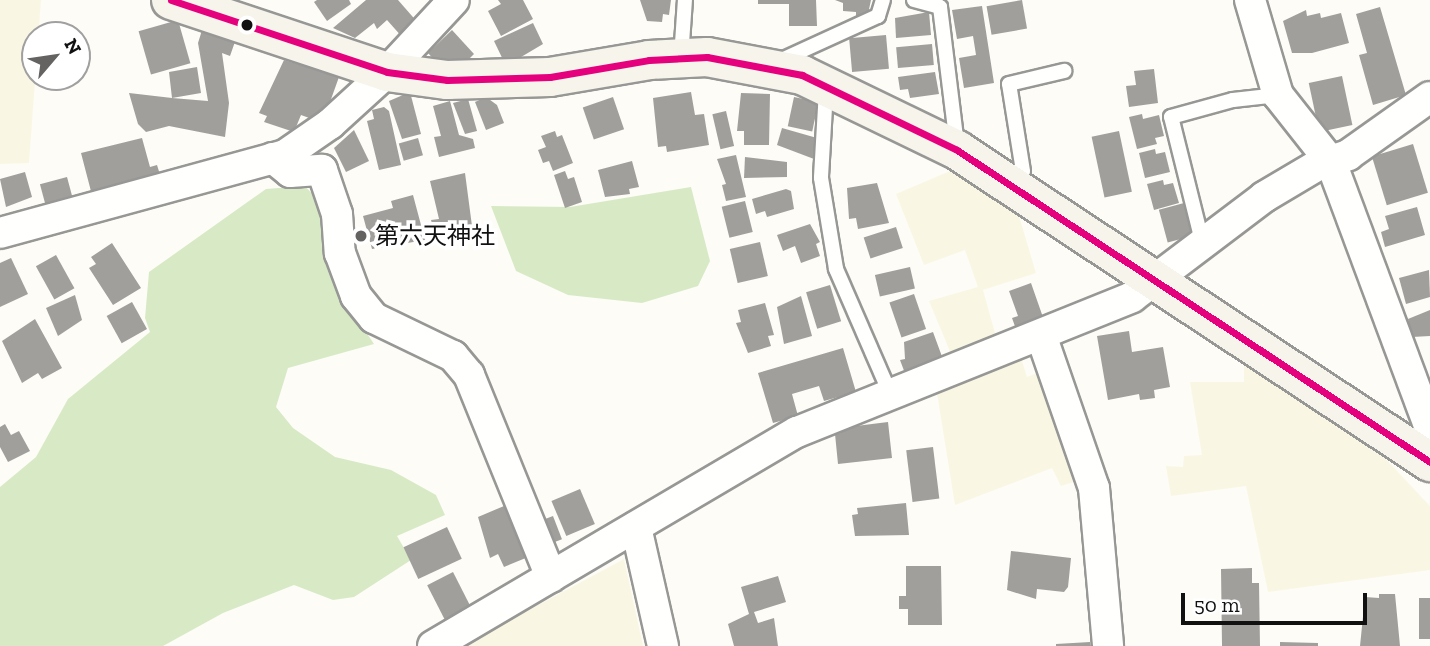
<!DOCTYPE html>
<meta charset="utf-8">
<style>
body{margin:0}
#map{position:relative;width:1430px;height:646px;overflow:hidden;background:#fdfcf7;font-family:"Zilla Slab","Noto Sans JP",serif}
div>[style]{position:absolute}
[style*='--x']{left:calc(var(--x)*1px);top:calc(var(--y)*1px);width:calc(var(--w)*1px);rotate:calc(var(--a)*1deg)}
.farmland>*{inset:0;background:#f9f7e4}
.forest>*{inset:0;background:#d8eac5}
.building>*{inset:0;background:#a19f9c;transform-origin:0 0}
.roads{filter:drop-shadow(2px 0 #979795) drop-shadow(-2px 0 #979795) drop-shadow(0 2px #979795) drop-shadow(0 -2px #979795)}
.lane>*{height:14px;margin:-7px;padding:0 7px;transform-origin:7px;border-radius:7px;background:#fffffe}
.street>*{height:30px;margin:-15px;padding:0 15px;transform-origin:15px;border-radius:15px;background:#fffffe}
.secondary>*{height:38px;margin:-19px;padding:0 19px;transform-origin:19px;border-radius:19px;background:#f6f4eb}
.bus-1>*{height:7px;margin:-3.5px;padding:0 3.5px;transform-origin:3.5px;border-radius:3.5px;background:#e5007d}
.dots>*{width:19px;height:19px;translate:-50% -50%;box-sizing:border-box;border:4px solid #fff;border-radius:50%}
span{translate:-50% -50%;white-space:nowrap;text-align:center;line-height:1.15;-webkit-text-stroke:7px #fff;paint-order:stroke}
.poi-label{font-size:24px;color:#111}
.left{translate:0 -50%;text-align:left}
.north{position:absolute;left:21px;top:21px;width:70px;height:70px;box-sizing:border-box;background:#fff;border:2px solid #a0a0a0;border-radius:50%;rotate:61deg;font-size:19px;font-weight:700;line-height:28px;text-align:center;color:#111}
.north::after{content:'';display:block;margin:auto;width:24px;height:32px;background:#646362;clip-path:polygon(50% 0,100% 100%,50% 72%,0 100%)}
.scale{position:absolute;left:1181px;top:593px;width:186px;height:32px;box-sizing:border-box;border:4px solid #111;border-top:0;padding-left:9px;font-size:21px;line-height:24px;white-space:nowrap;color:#111;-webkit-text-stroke:5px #fff;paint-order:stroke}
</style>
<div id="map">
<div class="farmland">
<i style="clip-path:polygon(0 0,41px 0,29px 163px,0 164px)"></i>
<i style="clip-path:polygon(950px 171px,1019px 216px,1036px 273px,983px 290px,998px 344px,954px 361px,929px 301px,978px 287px,965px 250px,924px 265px,896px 194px)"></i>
<i style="clip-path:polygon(1020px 355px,1027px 377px,1047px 369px,1083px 479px,1061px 486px,1052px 468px,955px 505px,936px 387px)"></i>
<i style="clip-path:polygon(1244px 357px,1364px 436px,1430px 506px,1430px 570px,1268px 592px,1246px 486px,1171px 496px,1166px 466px,1183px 467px,1184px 456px,1202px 455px,1190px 382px,1244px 382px)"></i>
<i style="clip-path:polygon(624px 559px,643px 646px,462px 646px)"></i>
</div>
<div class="forest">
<i style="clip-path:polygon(305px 186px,316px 198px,338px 290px,374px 344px,288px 368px,276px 407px,293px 428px,335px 457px,391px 470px,436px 495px,445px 515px,397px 536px,411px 560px,354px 597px,333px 600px,294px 585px,223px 613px,163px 646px,0 646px,0 487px,36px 457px,68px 399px,150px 332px,145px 318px,149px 272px,266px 189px)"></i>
<i style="clip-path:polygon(691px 187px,710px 261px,698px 286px,642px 303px,568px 295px,516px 271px,491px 206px,570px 207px)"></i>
</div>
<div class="building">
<i style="clip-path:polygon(317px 0,349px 0,351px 4px,327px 21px,314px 2px)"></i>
<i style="clip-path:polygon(366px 0,398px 0,419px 24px,403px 38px,387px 20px,377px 29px,374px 23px,355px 38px,333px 28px)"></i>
<i style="clip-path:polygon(498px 0,523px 0,533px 19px,501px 36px,488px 11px,501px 4px)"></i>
<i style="clip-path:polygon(640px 0,671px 0,669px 15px,663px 14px,662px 22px,647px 21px)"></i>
<i style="clip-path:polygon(758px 0,816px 0,817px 26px,789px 26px,789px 4px,758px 4px)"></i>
<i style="clip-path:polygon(835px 0,871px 0,868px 14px,856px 16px,856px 12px,843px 11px,843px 3px)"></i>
<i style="left:1022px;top:0;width:29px;height:36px;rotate:80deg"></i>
<i style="clip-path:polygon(982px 6px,994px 83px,964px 88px,959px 58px,976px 55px,973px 36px,957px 39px,952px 10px)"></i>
<i style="clip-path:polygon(1380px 7px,1406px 95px,1373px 105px,1359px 55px,1367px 53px,1356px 14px)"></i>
<i style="clip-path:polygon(1306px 10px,1307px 16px,1320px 13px,1321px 18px,1341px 13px,1349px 43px,1312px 53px,1292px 53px,1283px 21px)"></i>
<i style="clip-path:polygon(929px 12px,931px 35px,896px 38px,895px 18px)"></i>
<i style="left:178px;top:20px;width:45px;height:41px;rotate:74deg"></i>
<i style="clip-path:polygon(533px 23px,543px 44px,506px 66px,494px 41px)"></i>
<i style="clip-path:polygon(203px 27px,237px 36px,230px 56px,222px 53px,229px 103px,225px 137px,169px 126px,146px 132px,138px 124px,129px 93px,172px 98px,169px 72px,197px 67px,201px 93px,172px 98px,208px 101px,198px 43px)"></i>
<i style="clip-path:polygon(452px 30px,474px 54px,458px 70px,437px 63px,428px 53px)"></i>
<i style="left:886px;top:35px;width:34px;height:37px;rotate:85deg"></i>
<i style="left:932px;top:44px;width:21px;height:36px;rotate:85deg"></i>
<i style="clip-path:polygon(284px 60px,339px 77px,330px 102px,312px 119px,301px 115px,294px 132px,264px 122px,267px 116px,259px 113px)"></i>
<i style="clip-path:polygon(1154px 69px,1158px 103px,1129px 107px,1126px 86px,1136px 85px,1134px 71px)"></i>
<i style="clip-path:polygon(935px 72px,939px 94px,910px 98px,908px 89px,900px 90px,898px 77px)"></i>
<i style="left:1342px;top:76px;width:50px;height:34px;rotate:78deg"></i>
<i style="clip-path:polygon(410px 92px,421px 134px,402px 139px,389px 101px)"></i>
<i style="clip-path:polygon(691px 92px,695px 115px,704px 114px,709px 145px,667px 152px,666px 146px,658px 147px,653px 98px)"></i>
<i style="clip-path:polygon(741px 93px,770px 94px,769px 145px,744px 145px,744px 131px,737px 131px)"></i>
<i style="clip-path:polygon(486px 97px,497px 105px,504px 123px,486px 130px,475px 102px)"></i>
<i style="left:613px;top:97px;width:34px;height:32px;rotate:71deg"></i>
<i style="left:794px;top:97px;width:25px;height:30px;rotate:12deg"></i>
<i style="clip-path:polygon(468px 99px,477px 131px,465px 134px,453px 103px)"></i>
<i style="clip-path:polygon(450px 101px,459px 135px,473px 139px,475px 148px,439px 157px,434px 137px,441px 136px,433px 106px)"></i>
<i style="clip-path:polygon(384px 107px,389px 111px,401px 165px,379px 170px,367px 121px,374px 119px,372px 110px)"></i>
<i style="left:726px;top:111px;width:36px;height:14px;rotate:77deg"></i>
<i style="clip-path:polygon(1142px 114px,1143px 119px,1159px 115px,1164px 136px,1155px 138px,1157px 144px,1137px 149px,1129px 117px)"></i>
<i style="clip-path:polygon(782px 128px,817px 138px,814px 159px,777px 145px)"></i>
<i style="clip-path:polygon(354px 130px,369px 161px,346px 172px,334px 148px)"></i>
<i style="clip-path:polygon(555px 131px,557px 137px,562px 135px,573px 163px,553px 171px,549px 161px,543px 163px,538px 150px,546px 147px,541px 136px)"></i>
<i style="left:1119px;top:131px;width:62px;height:28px;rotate:78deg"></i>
<i style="clip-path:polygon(142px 138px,150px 167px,157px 165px,162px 181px,93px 199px,81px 153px)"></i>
<i style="left:418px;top:138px;width:18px;height:20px;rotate:74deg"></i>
<i style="left:1413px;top:144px;width:51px;height:43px;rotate:73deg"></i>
<i style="clip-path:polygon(1155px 149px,1156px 154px,1165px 152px,1170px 172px,1145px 178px,1139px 153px)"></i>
<i style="clip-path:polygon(736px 155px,746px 197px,726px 201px,722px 185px,726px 184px,717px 159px)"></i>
<i style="clip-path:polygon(745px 157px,787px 162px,787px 177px,744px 178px)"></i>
<i style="clip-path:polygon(632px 161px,639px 187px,629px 189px,630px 194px,605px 197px,598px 170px)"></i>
<i style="clip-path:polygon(565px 171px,568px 179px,574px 177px,582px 202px,565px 208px,554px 175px)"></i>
<i style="clip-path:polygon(25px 172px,32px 197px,6px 207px,0 179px)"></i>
<i style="clip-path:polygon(465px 173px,472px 226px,435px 235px,431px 220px,439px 219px,430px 181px)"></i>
<i style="left:67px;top:177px;width:27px;height:28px;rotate:75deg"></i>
<i style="clip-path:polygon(1163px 180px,1164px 185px,1173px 183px,1179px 203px,1154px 210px,1147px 184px)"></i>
<i style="clip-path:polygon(877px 183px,889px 223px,858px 229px,856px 218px,849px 219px,847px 188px)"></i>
<i style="clip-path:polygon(786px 189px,791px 191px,794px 209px,767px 217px,765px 211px,756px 214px,752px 199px)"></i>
<i style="clip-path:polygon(413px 195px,425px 240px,372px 249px,363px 216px,393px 208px,391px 201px)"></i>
<i style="left:745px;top:201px;width:32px;height:24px;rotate:76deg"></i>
<i style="left:1184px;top:203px;width:34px;height:26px;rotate:75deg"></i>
<i style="clip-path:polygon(1417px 207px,1425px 235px,1385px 247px,1381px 232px,1389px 229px,1385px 216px)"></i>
<i style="clip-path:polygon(810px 224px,820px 242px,816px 244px,820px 256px,801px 263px,795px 246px,783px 251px,777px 235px)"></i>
<i style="left:896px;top:227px;width:22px;height:34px;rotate:72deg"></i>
<i style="left:760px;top:242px;width:35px;height:31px;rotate:77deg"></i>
<i style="clip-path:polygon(112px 243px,141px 288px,113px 305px,89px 268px,96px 264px,91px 257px)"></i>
<i style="left:56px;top:255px;width:38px;height:23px;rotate:61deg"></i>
<i style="clip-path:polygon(11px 258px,28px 294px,0 307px,0 263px)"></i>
<i style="left:910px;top:267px;width:22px;height:36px;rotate:77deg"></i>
<i style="clip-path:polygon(1429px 270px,1430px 297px,1406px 304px,1399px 278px)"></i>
<i style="clip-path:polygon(1031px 283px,1045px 323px,1017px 332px,1012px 318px,1018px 316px,1009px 291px)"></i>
<i style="left:830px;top:285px;width:38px;height:25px;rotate:73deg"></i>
<i style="left:914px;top:294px;width:37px;height:26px;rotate:71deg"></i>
<i style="clip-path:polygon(75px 295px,82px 320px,58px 336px,46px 308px)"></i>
<i style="clip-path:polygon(801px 296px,812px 336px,784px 344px,777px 307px)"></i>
<i style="left:132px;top:302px;width:31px;height:29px;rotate:61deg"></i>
<i style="clip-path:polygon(765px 303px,774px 335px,768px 336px,771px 346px,748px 353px,736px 323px,741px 322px,738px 310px)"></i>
<i style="clip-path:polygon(1430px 310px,1430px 336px,1412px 337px,1408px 319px)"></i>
<i style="clip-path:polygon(35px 319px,62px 368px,42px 379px,38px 373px,22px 383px,2px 341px)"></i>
<i style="clip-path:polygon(1129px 331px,1132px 352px,1163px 347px,1170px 387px,1154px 390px,1155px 398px,1140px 400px,1139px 394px,1108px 400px,1097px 336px)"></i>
<i style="clip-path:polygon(933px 332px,944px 362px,906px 376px,900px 360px,905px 359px,904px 342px)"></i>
<i style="clip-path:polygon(843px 348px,856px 392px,824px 401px,819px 386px,792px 394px,798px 416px,773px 423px,758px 373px)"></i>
<i style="clip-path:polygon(888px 422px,892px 458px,838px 464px,835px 434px,841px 433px,840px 428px)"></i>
<i style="clip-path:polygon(5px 424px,11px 435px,19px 431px,30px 451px,8px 462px,0 447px,0 427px)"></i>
<i style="left:933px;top:447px;width:52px;height:27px;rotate:83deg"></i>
<i style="left:580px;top:489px;width:38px;height:31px;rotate:67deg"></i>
<i style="clip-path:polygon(511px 503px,533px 555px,504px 567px,498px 554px,490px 558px,478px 517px)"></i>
<i style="clip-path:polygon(906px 503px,909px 535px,855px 536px,852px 515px,858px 514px,857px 508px)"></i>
<i style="left:553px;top:516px;width:25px;height:14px;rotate:69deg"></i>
<i style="left:447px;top:527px;width:35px;height:48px;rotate:65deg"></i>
<i style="clip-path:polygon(1011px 551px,1071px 558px,1068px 587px,1064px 592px,1037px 589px,1036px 599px,1007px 590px)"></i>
<i style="clip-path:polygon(906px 566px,941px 566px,942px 625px,908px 625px,908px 609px,899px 609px,899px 596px,906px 596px)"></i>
<i style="clip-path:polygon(1252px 568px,1252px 583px,1259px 583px,1260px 646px,1222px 646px,1221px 569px)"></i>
<i style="left:453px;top:572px;width:40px;height:29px;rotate:63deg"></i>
<i style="clip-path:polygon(778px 576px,786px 602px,754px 612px,758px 623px,774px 618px,778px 646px,734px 646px,728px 624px,749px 614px,741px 587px)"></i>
<i style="clip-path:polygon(1379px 594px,1395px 594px,1400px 646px,1360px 646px,1365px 597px,1379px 598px)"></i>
<i style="left:1419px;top:598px;width:11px;height:41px"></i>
<i style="clip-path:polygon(1090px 642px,1091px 646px,1056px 646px,1056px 644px)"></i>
<i style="clip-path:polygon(1280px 642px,1318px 643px,1318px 646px,1280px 646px)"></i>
</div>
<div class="roads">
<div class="lane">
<i style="--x:914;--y:0;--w:27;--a:15"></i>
<i style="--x:940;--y:7;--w:139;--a:83"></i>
<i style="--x:681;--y:58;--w:58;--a:-86.1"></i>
<i style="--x:777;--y:62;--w:111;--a:-24.5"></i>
<i style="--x:878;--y:16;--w:17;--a:-73"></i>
<i style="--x:826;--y:90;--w:88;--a:93.3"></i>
<i style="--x:821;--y:178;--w:92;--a:80.6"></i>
<i style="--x:836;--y:269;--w:135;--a:66.5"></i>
<i style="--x:1014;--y:186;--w:17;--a:-59"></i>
<i style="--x:1023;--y:171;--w:88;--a:-99.1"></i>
<i style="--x:1009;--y:84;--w:57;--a:-13.3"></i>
<i style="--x:1203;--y:245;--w:132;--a:-104"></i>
<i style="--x:1171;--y:117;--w:64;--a:-15.3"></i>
<i style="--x:1233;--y:100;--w:45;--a:-6.3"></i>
</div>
<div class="street">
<i style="--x:1250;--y:0;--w:99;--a:73.6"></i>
<i style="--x:1278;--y:95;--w:85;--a:51.7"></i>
<i style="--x:1331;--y:162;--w:284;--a:69.6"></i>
<i style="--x:273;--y:158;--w:22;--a:39"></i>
<i style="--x:290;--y:172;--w:32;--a:-4"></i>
<i style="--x:322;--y:170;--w:46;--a:71.2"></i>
<i style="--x:337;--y:214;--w:39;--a:86"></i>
<i style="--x:340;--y:253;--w:46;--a:69.6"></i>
<i style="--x:356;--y:296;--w:28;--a:51"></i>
<i style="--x:374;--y:318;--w:88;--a:25.7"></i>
<i style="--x:453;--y:356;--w:25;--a:50"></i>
<i style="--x:469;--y:375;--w:218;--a:67.9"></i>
<i style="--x:0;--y:233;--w:295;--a:-15.3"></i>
<i style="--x:285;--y:155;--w:55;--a:-34.6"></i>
<i style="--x:330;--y:124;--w:77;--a:-42.4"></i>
<i style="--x:387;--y:72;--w:98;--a:-47.1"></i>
<i style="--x:1041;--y:335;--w:162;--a:70.9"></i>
<i style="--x:1094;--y:488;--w:159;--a:84.9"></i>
<i style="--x:636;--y:527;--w:122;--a:77.2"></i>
<i style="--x:433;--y:646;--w:422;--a:-30.5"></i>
<i style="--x:797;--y:432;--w:361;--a:-21.9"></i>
<i style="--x:1132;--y:297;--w:166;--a:-37.1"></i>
<i style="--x:1264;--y:197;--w:63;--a:-30.7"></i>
<i style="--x:1318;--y:165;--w:32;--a:-18"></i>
<i style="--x:1348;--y:155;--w:100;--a:-35.3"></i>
</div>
<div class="secondary">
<i style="--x:171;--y:0;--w:228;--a:18.4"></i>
<i style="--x:387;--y:72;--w:61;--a:7.6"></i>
<i style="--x:447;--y:80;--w:103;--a:-1.7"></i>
<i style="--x:550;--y:77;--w:100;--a:-9.7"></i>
<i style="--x:649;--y:60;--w:58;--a:-3"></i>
<i style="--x:707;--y:57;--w:97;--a:10.7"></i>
<i style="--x:802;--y:75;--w:172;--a:25.8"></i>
<i style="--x:957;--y:150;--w:567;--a:33.41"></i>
</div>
</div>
<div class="bus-1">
<i style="--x:171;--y:0;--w:228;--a:18.4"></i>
<i style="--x:387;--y:72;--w:61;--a:7.6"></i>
<i style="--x:447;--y:80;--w:103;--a:-1.7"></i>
<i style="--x:550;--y:77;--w:100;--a:-9.7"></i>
<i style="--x:649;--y:60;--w:58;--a:-3"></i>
<i style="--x:707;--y:57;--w:97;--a:10.7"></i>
<i style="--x:802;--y:75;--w:172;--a:25.8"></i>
<i style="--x:957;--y:150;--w:567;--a:33.41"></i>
</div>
<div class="dots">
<i style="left:247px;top:25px;background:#111"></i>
<i style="left:361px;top:236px;background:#646362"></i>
</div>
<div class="poi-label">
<span class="left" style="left:375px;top:236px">第六天神社</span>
</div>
<div class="north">N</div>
<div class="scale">50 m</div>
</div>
